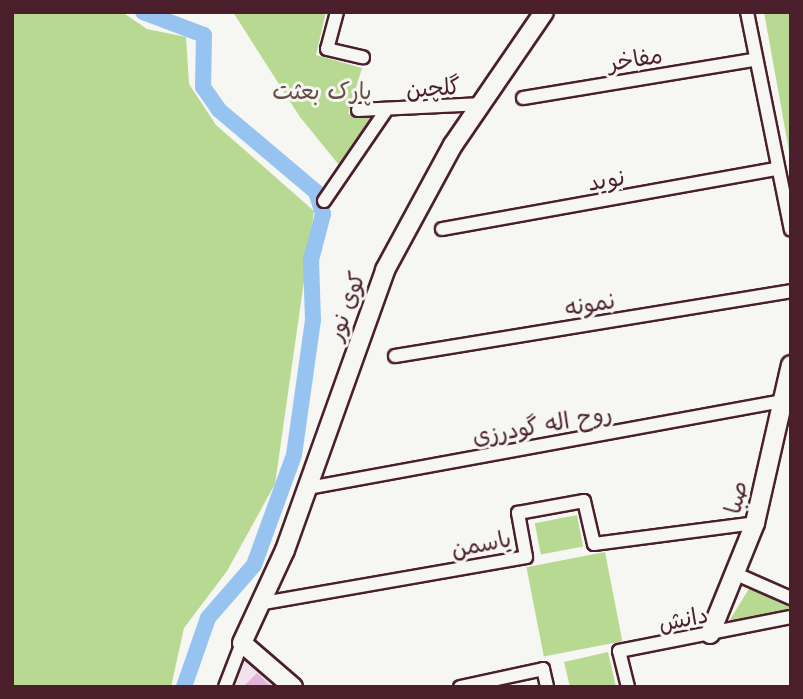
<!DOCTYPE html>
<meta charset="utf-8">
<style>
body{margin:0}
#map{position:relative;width:803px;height:699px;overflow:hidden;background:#f6f6f2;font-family:Mali,"Playpen Sans Arabic",sans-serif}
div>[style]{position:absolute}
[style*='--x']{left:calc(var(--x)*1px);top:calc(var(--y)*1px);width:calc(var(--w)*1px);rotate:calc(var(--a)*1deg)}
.built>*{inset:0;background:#f0e3eb}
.green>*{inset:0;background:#b7d992;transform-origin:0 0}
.canal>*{height:16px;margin:-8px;padding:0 8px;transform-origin:8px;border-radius:8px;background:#96c3f0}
.building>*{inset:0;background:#e2b6db}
.roads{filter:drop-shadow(2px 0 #4a1f2b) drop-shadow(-2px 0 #4a1f2b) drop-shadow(0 2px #4a1f2b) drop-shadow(0 -2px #4a1f2b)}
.street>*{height:12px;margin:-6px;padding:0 6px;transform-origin:6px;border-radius:6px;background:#f6f6f2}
.secondary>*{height:18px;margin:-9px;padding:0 9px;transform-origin:9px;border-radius:9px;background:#f6f6f2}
span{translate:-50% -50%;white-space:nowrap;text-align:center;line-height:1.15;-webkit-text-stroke:6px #f6f6f2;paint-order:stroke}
.street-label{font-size:23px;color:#4a1f2b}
.park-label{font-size:23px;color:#654e45}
.frame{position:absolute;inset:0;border:14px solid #4a1f2b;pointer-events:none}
</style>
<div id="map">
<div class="built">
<i style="clip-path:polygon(240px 656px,264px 671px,280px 687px,228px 687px)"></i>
</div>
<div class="green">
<i style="clip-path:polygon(12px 12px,122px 12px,147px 29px,186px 37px,189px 84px,216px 125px,314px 211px,275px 484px,227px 571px,184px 628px,171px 687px,12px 687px)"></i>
<i style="clip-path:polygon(233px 12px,326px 12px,316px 55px,362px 68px,348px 114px,375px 117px,339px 165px,300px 117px)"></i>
<i style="clip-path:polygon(764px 12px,791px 12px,791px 162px)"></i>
<i style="left:577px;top:515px;width:32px;height:43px;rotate:79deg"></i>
<i style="left:605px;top:552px;width:91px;height:80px;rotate:79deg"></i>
<i style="clip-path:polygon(750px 587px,791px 605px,791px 609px,728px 623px)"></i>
<i style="clip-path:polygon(608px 652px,616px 687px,570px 687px,564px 662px)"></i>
</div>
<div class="canal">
<i style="--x:143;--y:12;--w:65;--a:20.7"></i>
<i style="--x:204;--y:35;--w:52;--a:91.1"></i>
<i style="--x:203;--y:87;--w:28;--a:55"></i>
<i style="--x:219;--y:110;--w:127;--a:40.2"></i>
<i style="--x:316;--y:192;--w:23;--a:72"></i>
<i style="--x:323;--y:214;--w:48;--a:104.6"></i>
<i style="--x:311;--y:260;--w:60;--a:88.1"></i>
<i style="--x:313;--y:320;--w:136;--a:98"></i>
<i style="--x:294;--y:455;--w:117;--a:110"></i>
<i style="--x:254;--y:565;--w:70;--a:131"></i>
<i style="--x:208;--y:618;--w:73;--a:109.2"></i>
</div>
<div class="building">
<i style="clip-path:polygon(257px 673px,272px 687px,243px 687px)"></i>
</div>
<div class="roads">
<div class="street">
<i style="--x:337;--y:12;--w:38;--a:105"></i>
<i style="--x:327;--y:49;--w:37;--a:13"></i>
<i style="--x:747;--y:12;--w:222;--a:78.6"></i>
<i style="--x:523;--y:98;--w:233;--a:-9.4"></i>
<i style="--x:358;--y:110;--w:125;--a:-2.7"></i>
<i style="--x:324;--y:201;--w:108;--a:-55.6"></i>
<i style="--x:442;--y:229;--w:340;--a:-10.2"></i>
<i style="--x:395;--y:356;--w:401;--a:-9.3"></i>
<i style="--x:308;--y:488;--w:484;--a:-10.4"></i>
<i style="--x:736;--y:574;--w:60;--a:23.6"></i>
<i style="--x:258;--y:604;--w:272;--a:-9.9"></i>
<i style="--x:526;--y:557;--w:45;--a:-100.3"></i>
<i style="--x:518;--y:513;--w:67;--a:-10.3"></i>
<i style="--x:584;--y:501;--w:44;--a:76.9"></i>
<i style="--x:594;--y:544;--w:162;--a:-7.4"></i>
<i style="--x:225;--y:687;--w:47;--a:-68.9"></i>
<i style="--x:460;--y:687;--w:85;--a:-12.2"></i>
<i style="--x:543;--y:669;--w:18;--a:77"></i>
<i style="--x:628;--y:687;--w:37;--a:-104"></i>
<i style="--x:619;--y:651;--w:175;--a:-11.2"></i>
</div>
<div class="secondary">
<i style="--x:710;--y:634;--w:120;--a:-67.9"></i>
<i style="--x:755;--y:523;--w:162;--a:-77.2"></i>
<i style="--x:293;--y:687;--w:67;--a:-139.2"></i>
<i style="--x:242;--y:643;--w:102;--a:-65.2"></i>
<i style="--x:285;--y:550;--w:297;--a:-70.3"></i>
<i style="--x:385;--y:270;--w:142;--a:-61.5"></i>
<i style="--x:453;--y:145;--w:161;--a:-55.6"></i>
</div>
</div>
<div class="street-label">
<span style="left:635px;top:58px;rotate:-9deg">مفاخر</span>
<span style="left:433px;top:87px;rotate:-4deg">گلچین</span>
<span style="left:606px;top:179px;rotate:-10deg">نوید</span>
<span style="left:590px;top:303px;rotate:-9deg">نمونه</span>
<span style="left:345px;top:306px;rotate:-70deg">کوی نور</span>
<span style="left:542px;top:424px;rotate:-10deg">روح اله گودرزی</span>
<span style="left:735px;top:497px;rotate:-76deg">صبا</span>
<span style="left:481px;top:543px;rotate:-11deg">یاسمن</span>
<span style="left:683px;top:618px;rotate:-11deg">دانش</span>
</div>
<div class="park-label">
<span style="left:322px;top:90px">پارک بعثت</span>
</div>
<div class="frame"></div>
</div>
